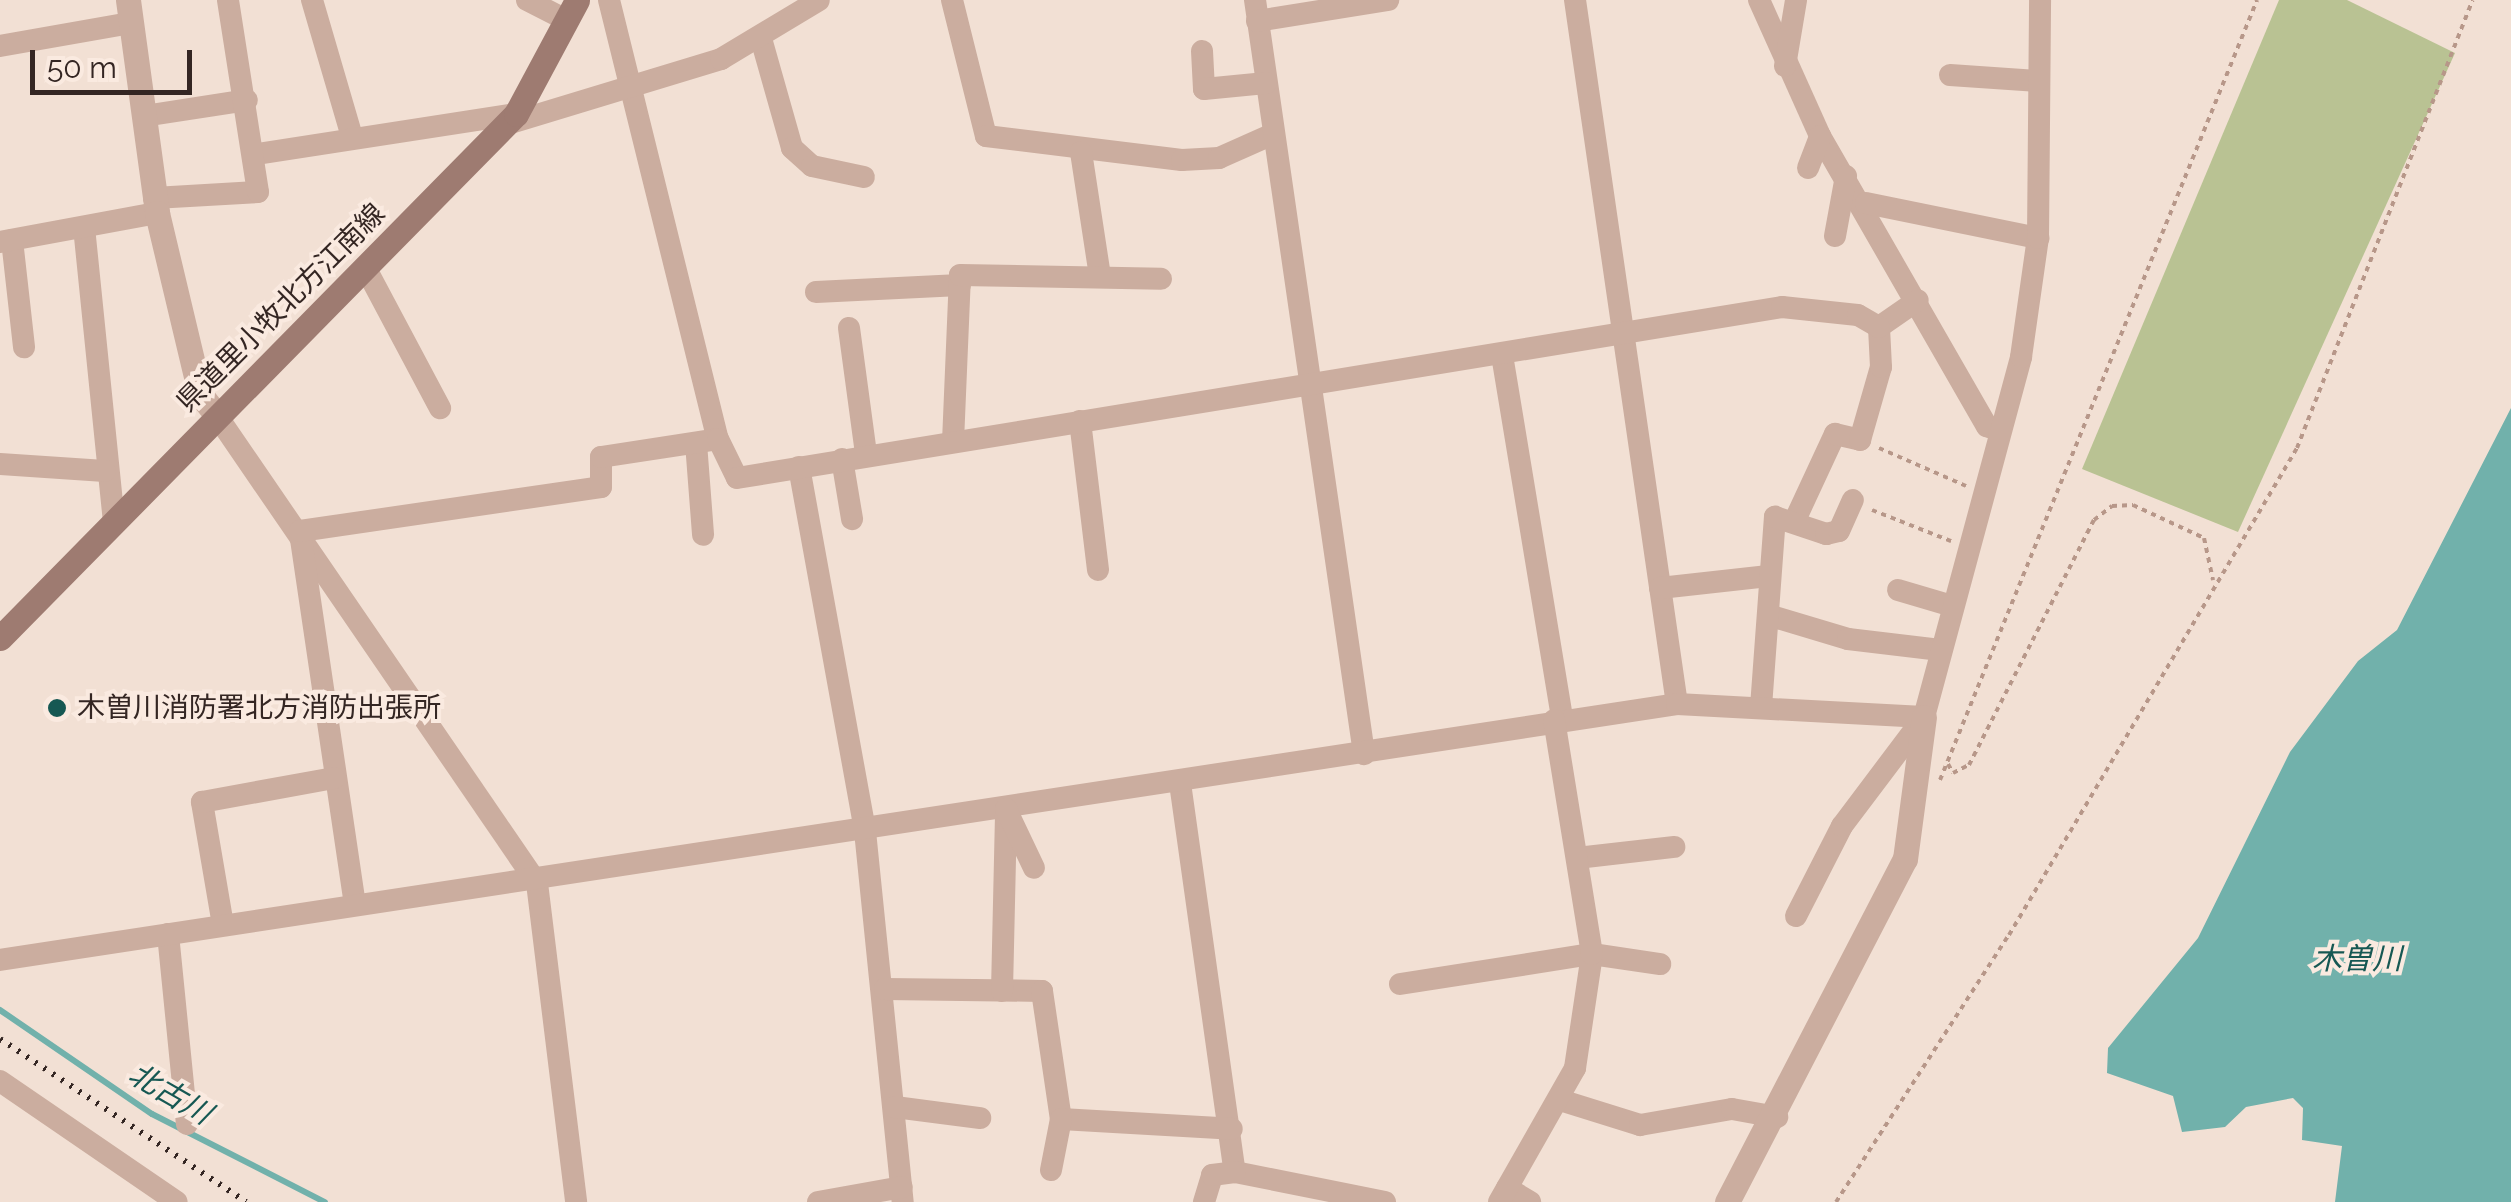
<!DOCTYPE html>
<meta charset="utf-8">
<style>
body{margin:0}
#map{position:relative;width:2511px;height:1202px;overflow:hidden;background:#f2e0d4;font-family:Raleway,"Noto Sans JP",sans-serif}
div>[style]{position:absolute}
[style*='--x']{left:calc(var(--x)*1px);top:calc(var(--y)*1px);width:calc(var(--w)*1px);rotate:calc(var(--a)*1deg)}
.green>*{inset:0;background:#b9c293}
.water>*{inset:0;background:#71b1ab}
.stream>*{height:6px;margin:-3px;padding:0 3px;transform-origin:3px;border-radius:3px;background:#71b1ab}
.path>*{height:4px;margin-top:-2px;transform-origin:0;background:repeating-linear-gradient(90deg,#b79789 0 5px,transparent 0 10px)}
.minor>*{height:22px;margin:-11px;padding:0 11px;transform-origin:11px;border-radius:11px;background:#cbad9f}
.tertiary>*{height:25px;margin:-12.5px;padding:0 12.5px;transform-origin:12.5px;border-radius:12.5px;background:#cbad9f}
.secondary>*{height:25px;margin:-12.5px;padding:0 12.5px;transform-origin:12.5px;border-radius:12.5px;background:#9e7b71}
.rail>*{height:6px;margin-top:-3px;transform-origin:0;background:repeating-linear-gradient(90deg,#342623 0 2.5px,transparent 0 10.5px)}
.dots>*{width:28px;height:28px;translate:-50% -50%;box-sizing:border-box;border:5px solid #faeae0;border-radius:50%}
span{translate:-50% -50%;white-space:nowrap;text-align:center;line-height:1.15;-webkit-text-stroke:8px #faeae0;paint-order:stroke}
.street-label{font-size:28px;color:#342623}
.poi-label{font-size:28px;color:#342623}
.left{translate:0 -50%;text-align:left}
.water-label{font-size:30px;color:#165853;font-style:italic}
.scale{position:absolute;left:30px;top:50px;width:162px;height:45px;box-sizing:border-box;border:5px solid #342623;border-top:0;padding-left:12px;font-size:30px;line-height:35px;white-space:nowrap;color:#342623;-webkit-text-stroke:8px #faeae0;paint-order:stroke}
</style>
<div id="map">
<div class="green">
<i style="clip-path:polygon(2279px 0,2347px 0,2455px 53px,2238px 532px,2082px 469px)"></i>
</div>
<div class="water">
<i style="clip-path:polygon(2511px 408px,2511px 1202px,2335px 1202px,2342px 1146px,2302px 1140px,2303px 1108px,2293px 1098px,2246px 1107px,2225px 1127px,2182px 1132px,2173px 1096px,2107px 1073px,2108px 1048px,2198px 938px,2290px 752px,2358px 661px,2397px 630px)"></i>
</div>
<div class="stream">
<i style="--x:0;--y:1010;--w:184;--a:34.4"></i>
<i style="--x:152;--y:1114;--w:194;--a:27"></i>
</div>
<div class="path">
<i style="--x:1879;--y:448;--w:95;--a:23.6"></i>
<i style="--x:1872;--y:510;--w:85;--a:21.4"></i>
<i style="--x:1948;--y:764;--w:10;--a:61"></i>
<i style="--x:1953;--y:773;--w:18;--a:-27"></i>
<i style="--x:1969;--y:765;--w:275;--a:-63"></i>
<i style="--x:2094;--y:520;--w:23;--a:-38"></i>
<i style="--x:2112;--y:506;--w:21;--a:-3"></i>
<i style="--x:2133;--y:505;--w:78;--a:24.9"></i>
<i style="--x:2204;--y:538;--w:43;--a:77.9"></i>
<i style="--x:1940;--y:780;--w:842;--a:-67.88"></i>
<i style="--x:1836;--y:1202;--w:318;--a:-57.1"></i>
<i style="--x:2009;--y:935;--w:566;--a:-59.4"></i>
<i style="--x:2297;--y:448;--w:481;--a:-68.6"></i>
</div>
<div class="minor">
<i style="--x:312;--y:0;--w:143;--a:73.7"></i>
<i style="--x:527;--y:0;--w:44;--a:27.1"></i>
<i style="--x:609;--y:0;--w:452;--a:76.1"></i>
<i style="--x:952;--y:0;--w:140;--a:76"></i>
<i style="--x:986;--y:136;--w:197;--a:7"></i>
<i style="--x:1182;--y:160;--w:37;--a:-3"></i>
<i style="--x:1219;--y:158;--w:59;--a:-24"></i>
<i style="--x:1255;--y:0;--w:762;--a:81.77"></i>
<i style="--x:1575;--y:0;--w:711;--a:81.76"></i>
<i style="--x:1759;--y:0;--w:149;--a:65.8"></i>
<i style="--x:1820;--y:136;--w:335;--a:60.1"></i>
<i style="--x:1987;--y:426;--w:14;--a:21"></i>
<i style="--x:1257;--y:21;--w:133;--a:-9.1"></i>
<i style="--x:762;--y:42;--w:110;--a:74.2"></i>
<i style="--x:792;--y:148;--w:27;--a:42"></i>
<i style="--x:812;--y:166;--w:53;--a:11.9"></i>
<i style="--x:0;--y:46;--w:133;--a:-10"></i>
<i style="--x:1202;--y:51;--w:38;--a:87"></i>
<i style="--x:1204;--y:89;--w:62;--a:-5.5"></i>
<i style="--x:1785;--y:66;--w:67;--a:-80.5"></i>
<i style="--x:1950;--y:75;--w:88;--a:3.9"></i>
<i style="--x:144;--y:116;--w:104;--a:-8.8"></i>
<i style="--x:504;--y:125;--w:227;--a:-16.9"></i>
<i style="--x:721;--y:59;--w:114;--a:-31"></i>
<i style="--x:1081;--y:152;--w:125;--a:81.3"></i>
<i style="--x:257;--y:154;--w:262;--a:-8.8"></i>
<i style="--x:1808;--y:168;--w:34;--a:-69"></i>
<i style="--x:154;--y:198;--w:104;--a:-3.3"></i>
<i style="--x:258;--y:192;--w:194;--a:-98.9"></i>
<i style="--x:1866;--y:203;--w:176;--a:11.5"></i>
<i style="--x:84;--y:227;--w:295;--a:84.2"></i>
<i style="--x:1835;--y:236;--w:61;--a:-79.6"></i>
<i style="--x:12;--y:240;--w:108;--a:83.6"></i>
<i style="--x:0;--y:242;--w:160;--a:-10.5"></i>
<i style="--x:365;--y:267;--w:160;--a:62"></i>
<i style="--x:816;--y:292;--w:144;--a:-2.8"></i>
<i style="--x:849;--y:328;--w:127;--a:82.3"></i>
<i style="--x:1502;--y:355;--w:369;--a:80.6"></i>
<i style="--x:217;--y:416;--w:566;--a:55.58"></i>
<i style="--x:537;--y:883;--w:321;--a:83"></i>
<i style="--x:1080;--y:421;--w:150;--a:83.1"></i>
<i style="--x:953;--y:442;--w:167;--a:-87.6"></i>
<i style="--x:960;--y:275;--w:201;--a:1.1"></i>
<i style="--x:696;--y:443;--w:92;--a:85.6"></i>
<i style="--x:842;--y:459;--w:61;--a:80.5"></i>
<i style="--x:0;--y:464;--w:105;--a:3.8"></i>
<i style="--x:799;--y:467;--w:370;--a:79.7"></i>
<i style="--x:865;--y:831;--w:373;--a:84.2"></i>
<i style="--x:1795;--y:520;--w:95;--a:-65.1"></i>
<i style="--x:1835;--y:434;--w:26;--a:13"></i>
<i style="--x:1860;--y:440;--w:76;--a:-74"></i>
<i style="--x:1881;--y:367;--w:40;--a:-92.9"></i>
<i style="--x:1879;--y:327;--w:47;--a:-34.7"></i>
<i style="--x:1660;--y:588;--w:109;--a:-6.3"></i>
<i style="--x:1898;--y:590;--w:53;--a:16.4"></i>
<i style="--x:1771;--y:616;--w:80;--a:16.6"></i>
<i style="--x:1848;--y:639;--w:93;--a:6.8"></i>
<i style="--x:1761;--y:707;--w:191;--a:-85.8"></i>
<i style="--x:1775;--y:517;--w:54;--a:18.4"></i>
<i style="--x:1826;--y:534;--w:13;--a:-13"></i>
<i style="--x:1839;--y:531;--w:34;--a:-66"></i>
<i style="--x:1180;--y:783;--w:393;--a:82"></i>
<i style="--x:1235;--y:1172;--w:153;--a:11.3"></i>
<i style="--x:1577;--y:858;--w:98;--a:-6.5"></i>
<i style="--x:355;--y:905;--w:378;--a:-98.4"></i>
<i style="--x:300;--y:531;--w:304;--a:-8.3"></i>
<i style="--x:601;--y:487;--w:30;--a:-90"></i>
<i style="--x:601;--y:457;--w:118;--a:-8.7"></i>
<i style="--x:718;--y:439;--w:43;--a:64"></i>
<i style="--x:737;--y:478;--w:1059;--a:-9.29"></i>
<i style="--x:1782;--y:307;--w:76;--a:6"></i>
<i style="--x:1858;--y:315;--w:24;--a:30"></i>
<i style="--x:1796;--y:916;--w:101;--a:-62.9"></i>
<i style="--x:1842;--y:826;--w:136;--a:-53"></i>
<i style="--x:1924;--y:717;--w:373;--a:-74.9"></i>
<i style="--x:2021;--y:357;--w:120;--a:-81.9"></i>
<i style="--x:2038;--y:238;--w:238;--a:-89.5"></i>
<i style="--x:223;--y:925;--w:125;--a:-99.7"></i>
<i style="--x:202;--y:802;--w:134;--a:-10.3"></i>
<i style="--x:168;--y:934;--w:191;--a:84.3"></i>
<i style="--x:0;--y:960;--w:1696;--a:-8.68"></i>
<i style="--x:1677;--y:704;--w:247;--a:3"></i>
<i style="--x:1400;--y:984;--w:194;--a:-8.9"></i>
<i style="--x:1592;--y:954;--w:69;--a:8.4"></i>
<i style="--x:885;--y:989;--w:157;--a:0.7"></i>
<i style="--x:1042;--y:991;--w:129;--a:81.6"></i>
<i style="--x:1061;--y:1119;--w:171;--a:3.3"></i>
<i style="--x:1002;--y:991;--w:182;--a:-88.7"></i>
<i style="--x:1006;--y:809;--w:65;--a:64.6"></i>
<i style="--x:0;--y:1081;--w:214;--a:34.4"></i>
<i style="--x:1560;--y:1100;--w:84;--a:17.4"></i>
<i style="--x:1640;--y:1125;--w:93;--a:-9.9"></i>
<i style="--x:1732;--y:1109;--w:46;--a:10.1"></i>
<i style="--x:895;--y:1107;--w:86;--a:7.4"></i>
<i style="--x:1051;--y:1170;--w:52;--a:-78.9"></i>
<i style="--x:1507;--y:1188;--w:27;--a:31"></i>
<i style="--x:818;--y:1202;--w:85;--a:-10.1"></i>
<i style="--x:1204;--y:1202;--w:28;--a:-73"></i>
<i style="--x:1212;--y:1175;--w:23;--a:-7"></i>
<i style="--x:1499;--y:1202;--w:154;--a:-60.4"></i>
<i style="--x:1575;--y:1068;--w:115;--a:-81.5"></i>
<i style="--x:1592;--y:954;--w:237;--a:-99.2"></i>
</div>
<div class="tertiary">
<i style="--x:128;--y:0;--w:215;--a:82.2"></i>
<i style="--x:157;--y:213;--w:186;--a:76.6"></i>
<i style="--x:200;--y:394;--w:28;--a:52"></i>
<i style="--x:1727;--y:1202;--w:386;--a:-62.6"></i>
<i style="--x:1905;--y:859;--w:143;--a:-82.4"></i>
</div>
<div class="secondary">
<i style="--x:0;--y:638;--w:735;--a:-45.44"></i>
<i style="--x:516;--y:114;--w:129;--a:-61.8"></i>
</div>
<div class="rail">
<i style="--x:0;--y:1039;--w:295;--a:33.5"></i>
</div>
<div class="dots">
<i style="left:57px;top:708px;background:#165853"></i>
</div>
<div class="street-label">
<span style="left:281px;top:308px;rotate:-45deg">県道里小牧北方江南線</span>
</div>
<div class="poi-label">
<span class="left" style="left:77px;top:708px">木曽川消防署北方消防出張所</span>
</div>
<div class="water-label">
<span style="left:2357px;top:959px">木曽川</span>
<span style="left:170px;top:1094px;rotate:30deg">北古川</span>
</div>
<div class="scale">50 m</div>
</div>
